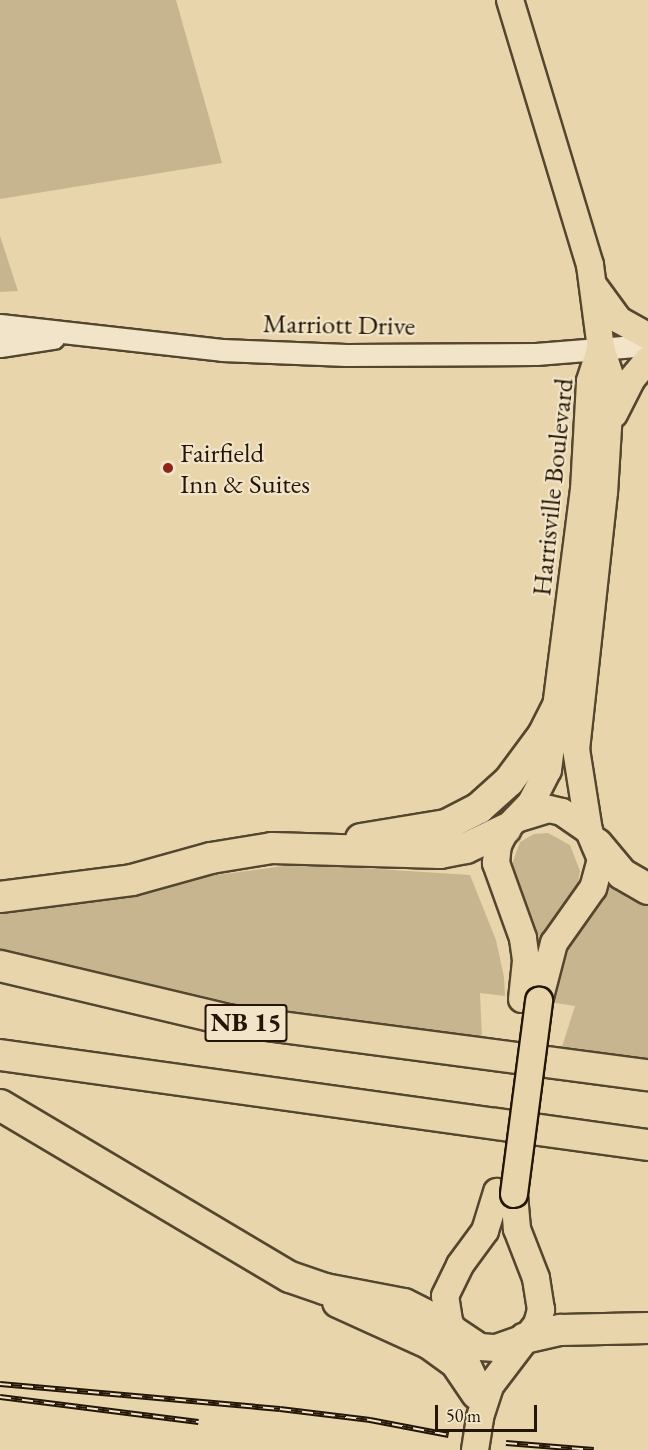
<!DOCTYPE html>
<style>
body{margin:0}
#map{position:relative;width:648px;height:1450px;overflow:hidden;background:#e9d5ab;font-family:"EB Garamond",serif}
div>[style]{position:absolute}
[style*='--x']{left:calc(var(--x)*1px);top:calc(var(--y)*1px);width:calc(var(--w)*1px);rotate:calc(var(--a)*1deg)}
.green>*{inset:0;background:#c7b58f}
.roads{filter:drop-shadow(2px 0 #54462f) drop-shadow(-2px 0 #54462f) drop-shadow(0 2px #54462f) drop-shadow(0 -2px #54462f)}
.minor>*{height:21px;margin:-10.5px;padding:0 10.5px;transform-origin:10.5px;border-radius:10.5px;background:#f1e4c8}
.major>*{height:26px;margin:-13px;padding:0 13px;transform-origin:13px;border-radius:13px;background:#e9d5ab}
.highway>*{height:30px;margin:-15px;padding:0 15px;transform-origin:15px;border-radius:15px;background:#e9d5ab}
.rail>*{height:6px;margin-top:-3px;transform-origin:0;background:repeating-linear-gradient(90deg,#f1e4c8 0 11px,#231606 0 22px);box-sizing:border-box;border-block:2px solid #231606}
.bridges{filter:drop-shadow(2px 0 #231606) drop-shadow(-2px 0 #231606) drop-shadow(0 2px #231606) drop-shadow(0 -2px #231606)}
.major-bridge>*{height:26px;margin:-13px;padding:0 13px;transform-origin:13px;border-radius:13px;background:#e9d5ab}
.dots>*{width:16px;height:16px;translate:-50% -50%;box-sizing:border-box;border:3px solid #f1e4c8;border-radius:50%}
span{translate:-50% -50%;white-space:nowrap;text-align:center;line-height:1.15;-webkit-text-stroke:4.5px #f1e4c8;paint-order:stroke}
.shield-label span{padding:2px 4px;background:#f1e4c8;border:2px solid;border-radius:4px;-webkit-text-stroke-width:0}
.shield-label{font-size:26px;color:#231606;font-weight:700}
.street-label{font-size:27px;color:#231606}
.poi-label{font-size:27px;color:#231606}
.left{translate:0 -50%;text-align:left}
.scale{position:absolute;left:435px;top:1405px;width:102px;height:27px;box-sizing:border-box;border:3px solid #231606;border-top:0;padding-left:8px;font-size:18px;line-height:21px;white-space:nowrap;color:#231606;-webkit-text-stroke:4px #f1e4c8;paint-order:stroke}
</style>
<div id="map">
<div class="green">
<i style="clip-path:polygon(0 0,176px 0,222px 163px,0 199px)"></i>
<i style="clip-path:polygon(0 236px,18px 291px,0 292px)"></i>
<i style="clip-path:polygon(548px 833px,570px 845px,580px 871px,577px 889px,538px 956px,510px 870px,520px 842px,534px 834px)"></i>
<i style="clip-path:polygon(299px 864px,470px 875px,496px 940px,504px 977px,505px 996px,480px 993px,482px 1039px,561px 1050px,575px 1006px,549px 1002px,553px 976px,570px 938px,609px 885px,629px 899px,648px 905px,648px 1070px,307px 1020px,0 950px,0 904px)"></i>
</div>
<div class="roads">
<div class="minor">
<i style="--x:0;--y:325;--w:223;--a:6.4"></i>
<i style="--x:222;--y:350;--w:124;--a:2.3"></i>
<i style="--x:346;--y:355;--w:190;--a:-0.3"></i>
<i style="--x:536;--y:354;--w:112;--a:-4.6"></i>
<i style="--x:0;--y:346;--w:54;--a:-8.6"></i>
</div>
<div class="major">
<i style="--x:510;--y:0;--w:277;--a:73.2"></i>
<i style="--x:590;--y:265;--w:84;--a:82.5"></i>
<i style="--x:601;--y:348;--w:33;--a:72"></i>
<i style="--x:611;--y:379;--w:113;--a:93.5"></i>
<i style="--x:604;--y:492;--w:259;--a:96.2"></i>
<i style="--x:576;--y:749;--w:83;--a:81"></i>
<i style="--x:594;--y:286;--w:42;--a:53.7"></i>
<i style="--x:619;--y:320;--w:33;--a:29"></i>
<i style="--x:614;--y:414;--w:38;--a:-63"></i>
<i style="--x:631;--y:380;--w:26;--a:-50"></i>
<i style="--x:516;--y:819;--w:34;--a:-17"></i>
<i style="--x:549;--y:809;--w:13;--a:13"></i>
<i style="--x:562;--y:812;--w:33;--a:35"></i>
<i style="--x:589;--y:831;--w:30;--a:67"></i>
<i style="--x:601;--y:859;--w:30;--a:105"></i>
<i style="--x:593;--y:888;--w:67;--a:125.3"></i>
<i style="--x:554;--y:943;--w:60;--a:104.5"></i>
<i style="--x:522;--y:999;--w:39;--a:-84"></i>
<i style="--x:526;--y:960;--w:22;--a:-98"></i>
<i style="--x:523;--y:938;--w:80;--a:-109.8"></i>
<i style="--x:496;--y:863;--w:18;--a:-84"></i>
<i style="--x:498;--y:845;--w:18;--a:-63"></i>
<i style="--x:506;--y:829;--w:36;--a:-46"></i>
<i style="--x:531;--y:803;--w:37;--a:-63"></i>
<i style="--x:548;--y:770;--w:282;--a:-82.7"></i>
<i style="--x:584;--y:490;--w:109;--a:-86.8"></i>
<i style="--x:590;--y:381;--w:35;--a:-72"></i>
<i style="--x:453;--y:1329;--w:32;--a:34"></i>
<i style="--x:480;--y:1347;--w:16;--a:4"></i>
<i style="--x:496;--y:1348;--w:31;--a:-19"></i>
<i style="--x:475;--y:1381;--w:60;--a:-114.8"></i>
<i style="--x:450;--y:1327;--w:31;--a:-99"></i>
<i style="--x:445;--y:1296;--w:34;--a:-64"></i>
<i style="--x:460;--y:1265;--w:42;--a:-53.7"></i>
<i style="--x:485;--y:1231;--w:41;--a:-72.9"></i>
<i style="--x:475;--y:1450;--w:33;--a:-81"></i>
<i style="--x:480;--y:1417;--w:33;--a:-72"></i>
<i style="--x:490;--y:1386;--w:78;--a:-52.8"></i>
<i style="--x:537;--y:1324;--w:15;--a:-74"></i>
<i style="--x:541;--y:1310;--w:32;--a:-99"></i>
<i style="--x:536;--y:1278;--w:53;--a:-111.2"></i>
<i style="--x:517;--y:1229;--w:35;--a:-95"></i>
</div>
<div class="highway">
<i style="--x:361;--y:839;--w:86;--a:-9.4"></i>
<i style="--x:446;--y:825;--w:37;--a:-27"></i>
<i style="--x:479;--y:808;--w:40;--a:-42"></i>
<i style="--x:509;--y:781;--w:57;--a:-53.5"></i>
<i style="--x:543;--y:735;--w:36;--a:-63"></i>
<i style="--x:597;--y:844;--w:39;--a:50"></i>
<i style="--x:622;--y:874;--w:30;--a:30"></i>
<i style="--x:0;--y:897;--w:133;--a:-7.3"></i>
<i style="--x:132;--y:880;--w:82;--a:-15.6"></i>
<i style="--x:211;--y:858;--w:62;--a:-9.3"></i>
<i style="--x:272;--y:848;--w:168;--a:1.7"></i>
<i style="--x:440;--y:853;--w:26;--a:-11"></i>
<i style="--x:466;--y:848;--w:44;--a:-25.4"></i>
<i style="--x:0;--y:966;--w:234;--a:13.3"></i>
<i style="--x:228;--y:1020;--w:424;--a:7.5"></i>
<i style="--x:0;--y:1055;--w:654;--a:7.91"></i>
<i style="--x:0;--y:1105;--w:337;--a:30.7"></i>
<i style="--x:290;--y:1277;--w:37;--a:19"></i>
<i style="--x:325;--y:1289;--w:80;--a:10.8"></i>
<i style="--x:404;--y:1304;--w:51;--a:26.6"></i>
<i style="--x:338;--y:1302;--w:101;--a:24.5"></i>
<i style="--x:430;--y:1344;--w:32;--a:36"></i>
<i style="--x:456;--y:1363;--w:37;--a:56"></i>
<i style="--x:525;--y:1338;--w:37;--a:-13"></i>
<i style="--x:561;--y:1330;--w:87;--a:-1.3"></i>
</div>
</div>
<div class="rail">
<i style="--x:0;--y:1384;--w:281;--a:5.1"></i>
<i style="--x:280;--y:1409;--w:91;--a:7"></i>
<i style="--x:370;--y:1420;--w:80;--a:10.8"></i>
<i style="--x:0;--y:1397;--w:200;--a:7.2"></i>
<i style="--x:506;--y:1443;--w:88;--a:4.5"></i>
</div>
<div class="bridges">
<div class="major-bridge">
<i style="--x:514;--y:1194;--w:195;--a:-82.6"></i>
</div>
</div>
<div class="dots">
<i style="left:168px;top:468px;background:#8f2418"></i>
</div>
<div class="shield-label">
<span style="left:246px;top:1023px">NB 15</span>
</div>
<div class="street-label">
<span style="left:339px;top:324px;rotate:1deg">Marriott Drive</span>
<span style="left:552px;top:487px;rotate:-84deg">Harrisville Boulevard</span>
</div>
<div class="poi-label">
<span class="left" style="left:180px;top:468px">Fairfield<br>Inn &amp; Suites</span>
</div>
<div class="scale">50 m</div>
</div>
